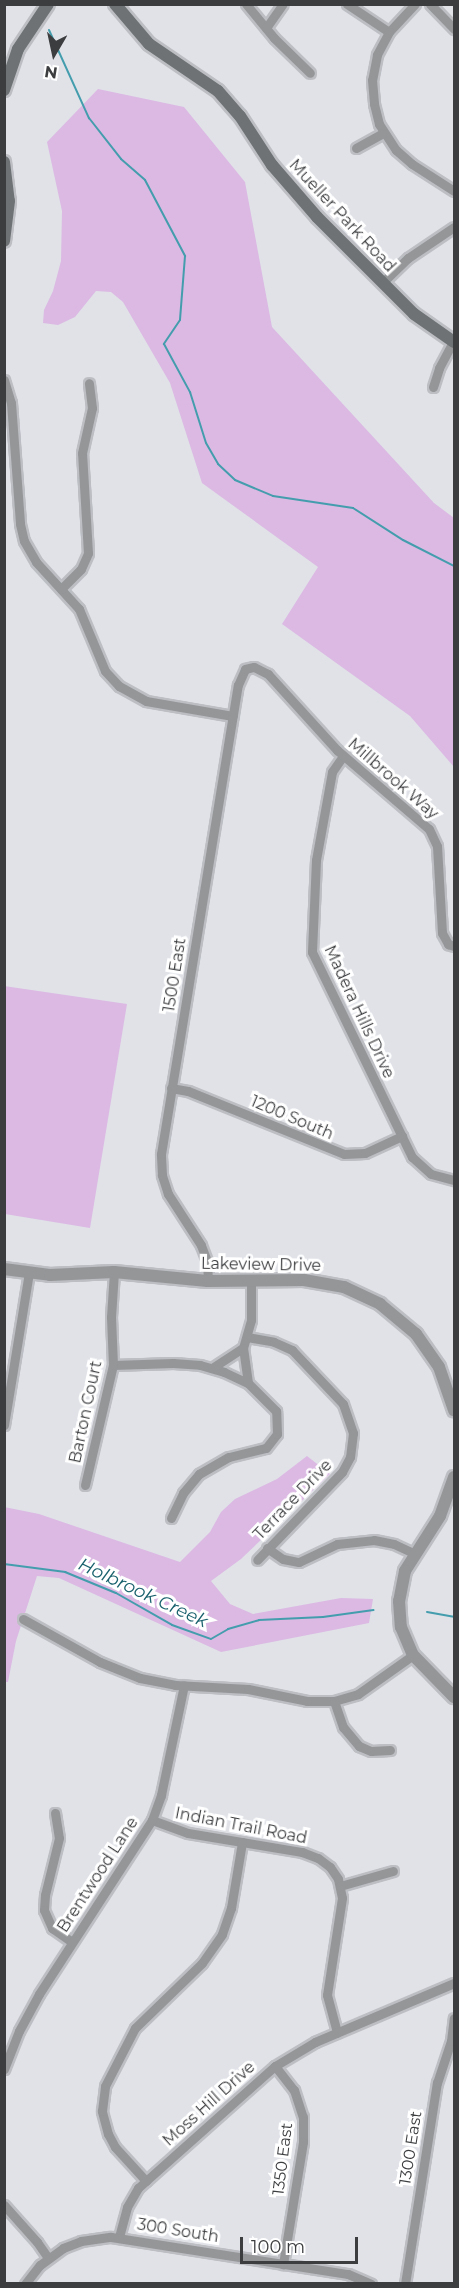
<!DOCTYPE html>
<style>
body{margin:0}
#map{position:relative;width:459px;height:2288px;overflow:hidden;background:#e0e2e8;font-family:Montserrat,sans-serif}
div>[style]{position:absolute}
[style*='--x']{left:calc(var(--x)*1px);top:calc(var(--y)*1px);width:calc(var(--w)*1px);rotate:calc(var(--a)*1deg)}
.green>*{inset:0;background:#dbb9e3}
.stream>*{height:2px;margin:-1px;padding:0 1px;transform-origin:1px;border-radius:1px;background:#449dad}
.roads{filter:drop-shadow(2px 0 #bcbec3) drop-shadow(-2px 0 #bcbec3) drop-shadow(0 2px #bcbec3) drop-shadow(0 -2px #bcbec3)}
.minor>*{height:9px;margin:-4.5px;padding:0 4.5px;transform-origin:4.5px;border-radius:4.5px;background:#949698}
.tertiary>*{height:12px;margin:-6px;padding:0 6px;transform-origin:6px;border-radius:6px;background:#949698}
.secondary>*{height:12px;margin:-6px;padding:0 6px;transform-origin:6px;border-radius:6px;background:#6e7274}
span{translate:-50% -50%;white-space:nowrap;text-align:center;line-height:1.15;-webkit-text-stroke:6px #fff;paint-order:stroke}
.street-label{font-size:16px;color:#3c3d3f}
.water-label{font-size:18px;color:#19616d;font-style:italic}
.frame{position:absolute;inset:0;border:6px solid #3c3d3f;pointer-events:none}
.north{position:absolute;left:24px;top:24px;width:60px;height:60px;-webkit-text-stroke:4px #fff;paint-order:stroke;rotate:189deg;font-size:16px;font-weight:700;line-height:24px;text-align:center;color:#3c3d3f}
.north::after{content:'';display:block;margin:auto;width:21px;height:27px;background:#3c3d3f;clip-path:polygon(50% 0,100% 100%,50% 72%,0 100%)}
.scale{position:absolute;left:240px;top:2237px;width:118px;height:27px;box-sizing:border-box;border:3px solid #3c3d3f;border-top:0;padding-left:8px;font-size:18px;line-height:21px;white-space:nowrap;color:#3c3d3f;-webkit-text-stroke:4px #fff;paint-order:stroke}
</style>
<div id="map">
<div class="green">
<i style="clip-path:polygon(98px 89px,184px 107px,245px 182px,272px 327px,434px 503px,454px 518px,454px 767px,410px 716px,282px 624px,318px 567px,202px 483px,170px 383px,123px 302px,111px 292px,96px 291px,75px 317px,58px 325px,43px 323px,44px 310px,53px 291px,61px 261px,62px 211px,47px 142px)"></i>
<i style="clip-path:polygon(4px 986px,127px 1004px,90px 1228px,5px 1214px)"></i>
<i style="clip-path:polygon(307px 1456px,330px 1474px,241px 1559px,211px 1581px,230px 1604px,253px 1614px,341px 1598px,373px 1599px,369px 1623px,221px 1652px,59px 1578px,37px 1576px,16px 1641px,8px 1682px,5px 1682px,4px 1507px,39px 1514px,180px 1562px,210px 1532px,221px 1512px,235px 1499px,277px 1479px)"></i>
</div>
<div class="stream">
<i style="--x:49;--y:30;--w:97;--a:65.6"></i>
<i style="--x:89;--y:118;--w:52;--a:52"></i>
<i style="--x:121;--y:159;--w:32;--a:41"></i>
<i style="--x:145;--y:180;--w:86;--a:62.2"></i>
<i style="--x:185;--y:256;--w:64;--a:94.5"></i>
<i style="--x:180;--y:320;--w:29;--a:124"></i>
<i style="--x:164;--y:344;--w:55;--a:61.6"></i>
<i style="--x:190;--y:392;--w:53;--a:72.6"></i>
<i style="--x:206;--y:443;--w:24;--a:60"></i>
<i style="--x:218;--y:464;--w:23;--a:43"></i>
<i style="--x:235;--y:480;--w:41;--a:22.8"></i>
<i style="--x:273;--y:496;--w:81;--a:8.5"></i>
<i style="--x:353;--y:508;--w:59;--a:32.6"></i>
<i style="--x:403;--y:540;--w:57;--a:27"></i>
<i style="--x:4;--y:1564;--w:62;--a:7.5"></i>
<i style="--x:65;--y:1572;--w:55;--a:22.4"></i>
<i style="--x:116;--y:1593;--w:64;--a:29.7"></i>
<i style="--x:172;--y:1625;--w:41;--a:19.7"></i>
<i style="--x:211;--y:1639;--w:20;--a:-30"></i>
<i style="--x:228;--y:1629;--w:32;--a:-16"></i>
<i style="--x:259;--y:1620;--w:64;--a:-2.7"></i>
<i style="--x:323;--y:1617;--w:51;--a:-7.8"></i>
<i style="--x:427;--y:1612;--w:27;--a:10"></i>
</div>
<div class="roads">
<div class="minor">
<i style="--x:246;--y:4;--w:44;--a:50.5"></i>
<i style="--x:274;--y:38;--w:50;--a:44.2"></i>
<i style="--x:347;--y:4;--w:50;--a:33.7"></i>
<i style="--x:415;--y:4;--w:38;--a:133"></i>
<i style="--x:389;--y:32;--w:26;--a:118"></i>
<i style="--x:377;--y:55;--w:25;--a:101"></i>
<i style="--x:372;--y:80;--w:24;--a:85"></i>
<i style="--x:374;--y:104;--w:21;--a:76"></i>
<i style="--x:379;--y:124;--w:31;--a:57"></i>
<i style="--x:396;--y:150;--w:21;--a:41"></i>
<i style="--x:412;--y:164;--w:50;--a:32.7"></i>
<i style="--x:430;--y:4;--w:35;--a:46"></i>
<i style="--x:266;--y:28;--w:29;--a:-55"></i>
<i style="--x:356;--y:148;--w:31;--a:-29"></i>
<i style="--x:382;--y:283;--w:36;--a:-44"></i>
<i style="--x:408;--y:258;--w:55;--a:-34"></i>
<i style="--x:4;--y:380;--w:24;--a:73"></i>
<i style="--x:11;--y:403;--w:121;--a:85.7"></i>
<i style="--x:20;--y:524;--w:17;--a:77"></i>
<i style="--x:24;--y:541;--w:24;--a:60"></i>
<i style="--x:36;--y:562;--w:64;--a:47.5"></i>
<i style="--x:79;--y:609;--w:67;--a:67.2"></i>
<i style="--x:105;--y:671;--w:21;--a:47"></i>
<i style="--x:119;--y:686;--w:31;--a:29"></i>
<i style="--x:146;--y:701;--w:88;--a:9.8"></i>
<i style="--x:433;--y:387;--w:20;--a:-72"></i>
<i style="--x:439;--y:368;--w:30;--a:-62"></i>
<i style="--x:61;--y:589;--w:28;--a:-45"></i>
<i style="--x:81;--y:569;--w:17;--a:-66"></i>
<i style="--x:88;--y:553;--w:100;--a:-93.4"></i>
<i style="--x:82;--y:453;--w:46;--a:-77.5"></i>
<i style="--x:92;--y:408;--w:25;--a:-97"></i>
<i style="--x:343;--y:756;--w:19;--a:125"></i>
<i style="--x:332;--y:772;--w:89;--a:100.3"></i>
<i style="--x:316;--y:860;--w:92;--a:92.5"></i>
<i style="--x:312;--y:952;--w:228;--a:64"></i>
<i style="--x:412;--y:1157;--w:25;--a:42"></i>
<i style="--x:431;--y:1174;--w:24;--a:15"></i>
<i style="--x:171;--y:1088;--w:17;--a:10"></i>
<i style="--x:188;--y:1091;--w:168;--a:22"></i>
<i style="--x:344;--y:1154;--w:21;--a:-3"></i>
<i style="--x:365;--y:1153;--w:41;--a:-24.7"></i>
<i style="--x:208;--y:1281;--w:20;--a:-93"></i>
<i style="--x:207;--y:1261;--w:17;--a:-111"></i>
<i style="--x:201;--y:1245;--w:61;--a:-122.9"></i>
<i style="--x:168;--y:1194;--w:20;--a:-108"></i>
<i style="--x:162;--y:1175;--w:21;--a:-93"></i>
<i style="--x:161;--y:1154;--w:475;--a:-80.7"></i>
<i style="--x:238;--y:685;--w:17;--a:-66"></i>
<i style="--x:245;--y:669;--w:9;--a:-13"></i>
<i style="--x:254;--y:667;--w:16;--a:27"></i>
<i style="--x:268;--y:674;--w:103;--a:47.8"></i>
<i style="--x:337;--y:750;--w:121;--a:40.7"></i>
<i style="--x:429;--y:829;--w:19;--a:65"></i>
<i style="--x:437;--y:846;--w:87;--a:86.7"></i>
<i style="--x:442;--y:933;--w:13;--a:61"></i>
<i style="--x:448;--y:944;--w:6;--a:18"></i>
<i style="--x:247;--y:1337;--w:27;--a:10"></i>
<i style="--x:274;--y:1342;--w:20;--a:24"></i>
<i style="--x:292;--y:1350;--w:74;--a:46.6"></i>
<i style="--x:343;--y:1404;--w:31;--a:71"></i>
<i style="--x:353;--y:1433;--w:24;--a:97"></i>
<i style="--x:350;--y:1457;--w:17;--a:118"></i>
<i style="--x:342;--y:1472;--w:122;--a:134"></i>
<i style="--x:113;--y:1365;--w:60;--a:-1.9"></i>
<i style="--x:173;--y:1363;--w:27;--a:4"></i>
<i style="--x:200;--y:1365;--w:25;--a:16"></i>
<i style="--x:224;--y:1372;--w:26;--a:25"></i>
<i style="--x:212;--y:1368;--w:37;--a:-33"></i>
<i style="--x:243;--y:1348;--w:29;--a:-74"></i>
<i style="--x:251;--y:1320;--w:39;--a:-90"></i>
<i style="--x:4;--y:1425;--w:154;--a:-80.7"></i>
<i style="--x:85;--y:1485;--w:123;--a:-76.9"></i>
<i style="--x:113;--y:1365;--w:48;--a:-92.4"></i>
<i style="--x:111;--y:1317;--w:45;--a:-86.2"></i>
<i style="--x:171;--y:1518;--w:28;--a:-64"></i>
<i style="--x:183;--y:1493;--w:25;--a:-50"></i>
<i style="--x:199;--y:1474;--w:34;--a:-30"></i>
<i style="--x:229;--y:1457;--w:38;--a:-14"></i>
<i style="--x:266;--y:1448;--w:18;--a:-52"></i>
<i style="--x:277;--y:1434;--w:23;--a:-92"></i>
<i style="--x:276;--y:1411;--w:40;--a:-135"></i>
<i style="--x:248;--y:1383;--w:35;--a:-98"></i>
<i style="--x:267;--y:1548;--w:19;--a:35"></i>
<i style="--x:283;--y:1559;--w:16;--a:11"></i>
<i style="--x:299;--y:1562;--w:42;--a:-25.3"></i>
<i style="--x:337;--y:1544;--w:37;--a:-6"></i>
<i style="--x:374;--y:1540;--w:20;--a:11"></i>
<i style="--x:394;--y:1544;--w:23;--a:25"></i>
<i style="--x:23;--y:1619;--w:88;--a:29.2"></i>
<i style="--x:100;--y:1662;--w:43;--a:21.8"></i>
<i style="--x:140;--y:1678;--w:36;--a:11"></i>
<i style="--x:175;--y:1685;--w:73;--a:3.1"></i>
<i style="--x:248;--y:1689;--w:60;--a:11.5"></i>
<i style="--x:307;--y:1701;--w:27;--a:0"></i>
<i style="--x:334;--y:1701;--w:25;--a:-16"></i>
<i style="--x:358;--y:1694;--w:67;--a:-35.3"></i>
<i style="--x:334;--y:1701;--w:28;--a:71"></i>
<i style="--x:343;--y:1727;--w:25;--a:50"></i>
<i style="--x:359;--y:1746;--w:13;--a:23"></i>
<i style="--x:371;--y:1751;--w:19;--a:-3"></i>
<i style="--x:55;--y:1813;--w:25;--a:81"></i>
<i style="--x:59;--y:1838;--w:59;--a:103.8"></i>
<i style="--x:45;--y:1895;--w:15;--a:94"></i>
<i style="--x:44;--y:1910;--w:20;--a:66"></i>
<i style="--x:52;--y:1928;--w:24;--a:35"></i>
<i style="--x:152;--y:1820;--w:38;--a:20"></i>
<i style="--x:188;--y:1833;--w:116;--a:9.5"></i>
<i style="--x:302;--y:1852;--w:17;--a:21"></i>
<i style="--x:318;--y:1858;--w:15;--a:37"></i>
<i style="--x:330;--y:1867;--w:14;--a:56"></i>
<i style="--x:338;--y:1879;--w:19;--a:78"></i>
<i style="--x:342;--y:1898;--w:98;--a:98.8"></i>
<i style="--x:327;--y:1995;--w:39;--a:75"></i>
<i style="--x:340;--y:1886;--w:55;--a:-15.8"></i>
<i style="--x:275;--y:2066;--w:31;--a:52"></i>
<i style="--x:294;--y:2090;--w:28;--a:72"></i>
<i style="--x:303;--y:2117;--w:25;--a:90"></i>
<i style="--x:303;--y:2142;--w:124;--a:99.3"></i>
<i style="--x:4;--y:2069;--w:41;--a:-68.5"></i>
<i style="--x:19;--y:2031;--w:42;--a:-61.6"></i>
<i style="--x:39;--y:1994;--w:207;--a:-57"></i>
<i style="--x:152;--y:1820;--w:27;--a:-70"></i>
<i style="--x:161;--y:1795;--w:112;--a:-78.2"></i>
<i style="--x:146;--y:2181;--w:46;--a:-132.4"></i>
<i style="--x:115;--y:2147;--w:15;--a:-118"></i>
<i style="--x:108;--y:2134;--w:24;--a:-105"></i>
<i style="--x:102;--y:2111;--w:25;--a:-83"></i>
<i style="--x:105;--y:2086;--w:65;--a:-62.7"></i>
<i style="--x:135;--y:2028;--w:93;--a:-44.1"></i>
<i style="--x:202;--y:1963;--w:35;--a:-55"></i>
<i style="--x:222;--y:1934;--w:28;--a:-71"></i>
<i style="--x:231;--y:1908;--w:67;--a:-80.5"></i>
<i style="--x:4;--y:2205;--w:50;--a:48.3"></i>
<i style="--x:37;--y:2242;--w:19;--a:55"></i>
<i style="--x:119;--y:2237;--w:31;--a:-75"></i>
<i style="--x:127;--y:2207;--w:22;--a:-60"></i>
<i style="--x:138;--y:2188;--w:183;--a:-41.7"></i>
<i style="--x:275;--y:2066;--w:47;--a:-31"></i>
<i style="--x:315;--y:2042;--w:151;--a:-23"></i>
<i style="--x:25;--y:2284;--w:24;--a:-52"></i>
<i style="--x:40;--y:2265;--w:29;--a:-36"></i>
<i style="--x:63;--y:2248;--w:19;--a:-21"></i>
<i style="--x:81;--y:2241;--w:30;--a:-8"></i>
<i style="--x:111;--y:2237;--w:240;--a:8.9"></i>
<i style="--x:348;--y:2274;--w:25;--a:23"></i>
<i style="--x:405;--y:2284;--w:204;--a:-81"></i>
<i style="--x:437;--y:2083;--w:44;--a:-71.6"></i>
<i style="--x:451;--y:2041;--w:23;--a:-83"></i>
</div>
<div class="tertiary">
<i style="--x:4;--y:1269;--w:46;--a:7.4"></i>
<i style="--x:50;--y:1275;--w:64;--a:-2.7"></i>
<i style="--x:114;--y:1272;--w:94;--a:5.5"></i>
<i style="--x:208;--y:1281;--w:96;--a:-0.6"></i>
<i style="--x:304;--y:1280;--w:41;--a:9.9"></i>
<i style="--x:344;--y:1287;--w:40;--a:25"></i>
<i style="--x:380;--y:1304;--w:47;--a:39.8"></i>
<i style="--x:416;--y:1334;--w:40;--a:55.1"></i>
<i style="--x:439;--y:1367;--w:46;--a:70.8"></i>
<i style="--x:454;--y:1477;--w:41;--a:109.7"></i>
<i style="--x:440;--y:1516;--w:65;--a:122.5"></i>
<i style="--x:405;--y:1571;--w:31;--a:101"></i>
<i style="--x:399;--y:1601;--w:26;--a:86"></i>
<i style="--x:401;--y:1627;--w:30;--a:67"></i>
<i style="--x:413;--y:1655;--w:59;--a:45.7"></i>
</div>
<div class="secondary">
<i style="--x:115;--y:4;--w:52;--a:49.6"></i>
<i style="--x:149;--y:44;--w:83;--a:34.3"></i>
<i style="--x:218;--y:91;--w:33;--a:49"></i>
<i style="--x:240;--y:116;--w:59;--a:56.9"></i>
<i style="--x:272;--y:165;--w:69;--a:49.1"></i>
<i style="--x:317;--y:217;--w:137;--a:45"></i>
<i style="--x:414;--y:314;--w:49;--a:35"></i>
<i style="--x:4;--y:90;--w:43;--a:-71.1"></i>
<i style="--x:18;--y:49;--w:54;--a:-56.3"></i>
<i style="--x:4;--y:162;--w:39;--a:83"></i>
<i style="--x:9;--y:201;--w:40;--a:97.1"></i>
</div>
</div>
<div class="street-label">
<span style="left:342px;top:216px;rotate:47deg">Mueller Park Road</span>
<span style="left:393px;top:779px;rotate:41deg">Millbrook Way</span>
<span style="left:175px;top:975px;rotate:-81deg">1500 East</span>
<span style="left:359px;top:1012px;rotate:65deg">Madera Hills Drive</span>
<span style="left:292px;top:1118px;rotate:23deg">1200 South</span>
<span style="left:261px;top:1265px;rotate:1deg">Lakeview Drive</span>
<span style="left:86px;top:1412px;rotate:-78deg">Barton Court</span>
<span style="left:293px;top:1500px;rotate:-46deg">Terrace Drive</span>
<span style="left:241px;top:1826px;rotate:11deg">Indian Trail Road</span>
<span style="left:98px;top:1875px;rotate:-57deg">Brentwood Lane</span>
<span style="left:209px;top:2104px;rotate:-42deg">Moss Hill Drive</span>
<span style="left:411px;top:2148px;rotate:-81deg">1300 East</span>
<span style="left:283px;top:2159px;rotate:-83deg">1350 East</span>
<span style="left:178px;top:2231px;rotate:9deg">300 South</span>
</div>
<div class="water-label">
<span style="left:143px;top:1593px;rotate:25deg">Holbrook Creek</span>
</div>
<div class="frame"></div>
<div class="north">N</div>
<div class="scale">100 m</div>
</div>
